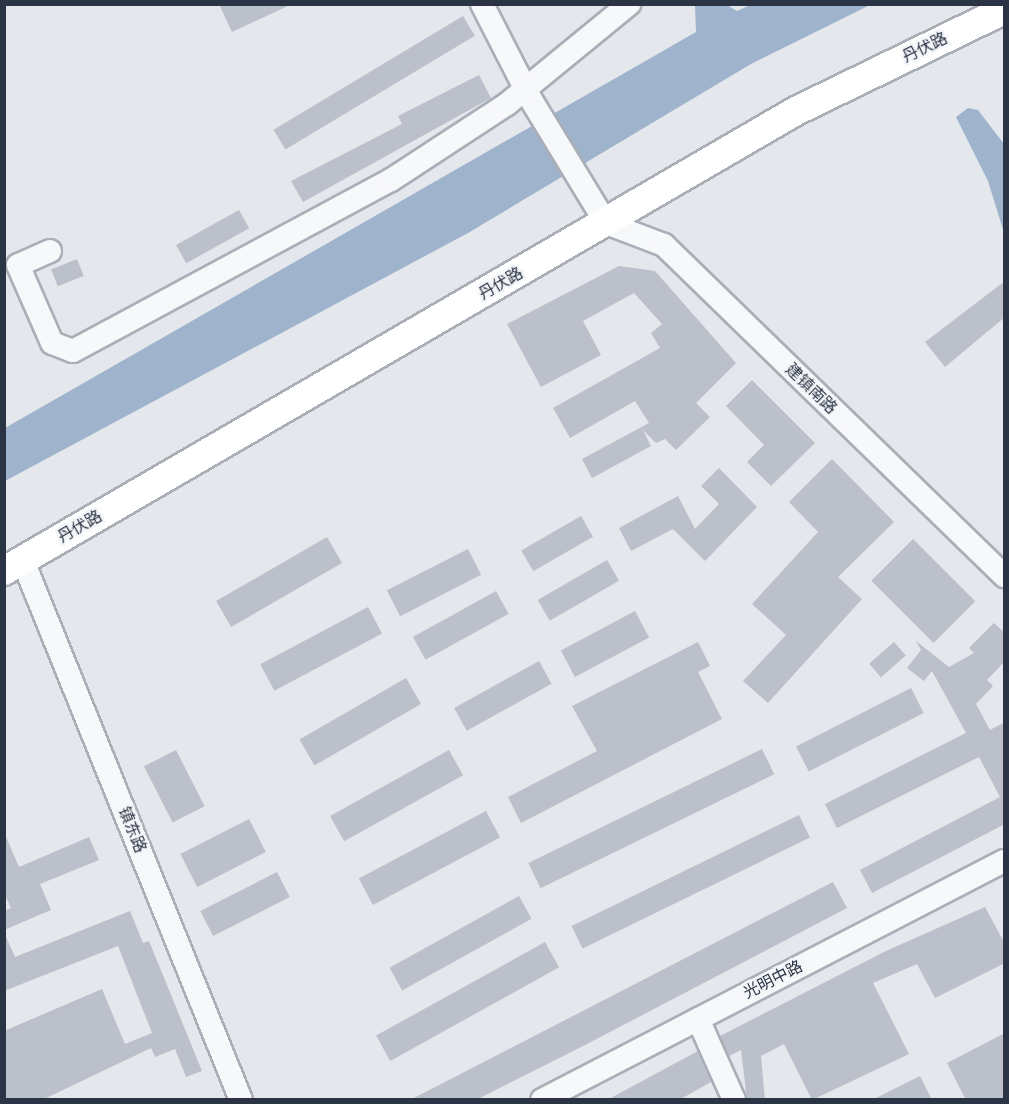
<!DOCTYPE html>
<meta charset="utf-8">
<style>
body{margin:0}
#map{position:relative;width:1009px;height:1104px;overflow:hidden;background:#e4e7ec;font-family:Signika,"Noto Sans SC",sans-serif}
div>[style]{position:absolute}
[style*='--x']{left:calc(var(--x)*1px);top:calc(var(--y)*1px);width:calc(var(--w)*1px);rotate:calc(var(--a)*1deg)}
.water>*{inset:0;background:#9fb4cc}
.building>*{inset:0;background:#bbc0ca;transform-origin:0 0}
.roads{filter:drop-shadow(2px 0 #a9aeb7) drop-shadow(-2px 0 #a9aeb7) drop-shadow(0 2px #a9aeb7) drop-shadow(0 -2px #a9aeb7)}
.minor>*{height:22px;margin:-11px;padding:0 11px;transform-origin:11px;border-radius:11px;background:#f7f8fa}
.major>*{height:28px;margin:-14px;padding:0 14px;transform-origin:14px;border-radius:14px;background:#fff}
span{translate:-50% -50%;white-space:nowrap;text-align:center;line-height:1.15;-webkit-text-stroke:5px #f4f6f9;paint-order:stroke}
.street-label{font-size:16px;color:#2b3445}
.frame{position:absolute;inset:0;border:6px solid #2b3445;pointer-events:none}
</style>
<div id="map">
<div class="water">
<i style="clip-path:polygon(695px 5px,727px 5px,737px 11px,750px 5px,870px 5px,751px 64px,468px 233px,5px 481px,5px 428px,696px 32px)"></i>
<i style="clip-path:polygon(968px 108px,978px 110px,1004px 144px,1004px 233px,988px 181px,956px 117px)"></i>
</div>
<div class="building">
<i style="clip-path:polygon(219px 4px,292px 4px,232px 32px)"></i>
<i style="left:463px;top:16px;width:23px;height:221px;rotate:59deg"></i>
<i style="clip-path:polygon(479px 75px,491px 98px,303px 202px,291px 181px,402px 124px,398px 116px)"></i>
<i style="left:239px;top:210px;width:21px;height:72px;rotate:61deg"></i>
<i style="left:77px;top:259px;width:18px;height:28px;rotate:68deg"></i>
<i style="clip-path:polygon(619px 266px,655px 271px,736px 363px,696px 403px,710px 417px,676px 450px,665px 439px,656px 443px,643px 430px,651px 446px,592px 478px,582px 459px,649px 423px,635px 401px,570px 438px,553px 408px,660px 348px,651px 333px,662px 324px,634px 293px,583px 321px,601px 355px,541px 387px,507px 324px)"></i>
<i style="clip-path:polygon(1005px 281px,1005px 317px,945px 367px,925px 342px)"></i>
<i style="clip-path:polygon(752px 380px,815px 443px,771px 486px,747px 462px,764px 445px,726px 406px)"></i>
<i style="clip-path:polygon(832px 459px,894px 522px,838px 577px,862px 599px,768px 703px,743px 681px,786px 635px,752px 604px,818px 532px,789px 502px)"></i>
<i style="clip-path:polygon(719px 468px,757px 507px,705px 561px,673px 529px,631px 551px,619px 528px,678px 496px,695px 529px,719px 504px,701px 486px)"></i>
<i style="left:581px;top:516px;width:24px;height:69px;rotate:60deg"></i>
<i style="left:327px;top:537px;width:30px;height:128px;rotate:60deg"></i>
<i style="left:913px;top:539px;width:88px;height:59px;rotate:45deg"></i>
<i style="left:468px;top:549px;width:29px;height:91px;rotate:63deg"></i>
<i style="left:607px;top:560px;width:24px;height:80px;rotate:60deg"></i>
<i style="left:496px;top:591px;width:26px;height:95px;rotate:61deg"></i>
<i style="left:368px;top:607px;width:30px;height:122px;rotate:62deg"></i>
<i style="left:635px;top:611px;width:30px;height:84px;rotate:62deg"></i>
<i style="clip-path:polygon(994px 623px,1005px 633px,1005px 661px,987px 680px,993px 686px,976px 704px,990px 730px,1005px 722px,1005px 824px,872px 893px,860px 870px,1000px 797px,979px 757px,837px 828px,825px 804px,966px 733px,932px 671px,924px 681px,907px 668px,921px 650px,916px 641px,949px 667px,974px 653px,969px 648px)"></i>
<i style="clip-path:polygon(698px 642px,710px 666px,698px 672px,722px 719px,521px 823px,508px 797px,597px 751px,572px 706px)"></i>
<i style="left:894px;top:642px;width:18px;height:33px;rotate:49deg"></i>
<i style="left:539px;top:661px;width:26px;height:97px;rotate:61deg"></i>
<i style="left:406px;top:678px;width:30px;height:123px;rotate:60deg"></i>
<i style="left:911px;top:688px;width:28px;height:129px;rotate:63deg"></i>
<i style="left:762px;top:749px;width:28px;height:260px;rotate:64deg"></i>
<i style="left:176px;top:750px;width:63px;height:36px;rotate:63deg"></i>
<i style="left:449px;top:750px;width:29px;height:136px;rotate:61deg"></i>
<i style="left:486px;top:811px;width:30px;height:144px;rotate:62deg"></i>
<i style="left:799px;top:815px;width:25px;height:253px;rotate:64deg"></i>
<i style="left:249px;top:819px;width:37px;height:77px;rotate:63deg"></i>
<i style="clip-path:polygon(4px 832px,19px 867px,89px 837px,99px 860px,40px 884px,51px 910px,4px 930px,4px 911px,11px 908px,4px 893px)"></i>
<i style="left:277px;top:872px;width:28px;height:86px;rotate:63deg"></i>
<i style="clip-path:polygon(833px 882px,847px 908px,587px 1044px,476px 1100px,410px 1100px)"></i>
<i style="left:519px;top:896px;width:26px;height:148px;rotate:61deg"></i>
<i style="clip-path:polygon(985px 907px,1005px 944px,1005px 963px,935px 998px,917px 964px,873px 983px,909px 1054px,812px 1100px,784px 1044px,761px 1056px,765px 1100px,747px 1100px,741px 1050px,729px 1056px,720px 1036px,886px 951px)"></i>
<i style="clip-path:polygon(130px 911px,143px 943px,149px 941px,202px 1071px,186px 1077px,175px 1049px,155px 1057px,151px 1048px,42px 1100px,4px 1100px,4px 1031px,102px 989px,125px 1044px,152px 1033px,118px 946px,4px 991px,4px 932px,15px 957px)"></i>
<i style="left:545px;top:942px;width:29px;height:193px;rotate:61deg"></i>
<i style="clip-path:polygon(1005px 1033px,1005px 1100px,966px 1100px,947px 1063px)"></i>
<i style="clip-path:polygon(698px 1051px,711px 1082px,679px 1100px,607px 1100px)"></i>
<i style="clip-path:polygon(920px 1076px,932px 1100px,872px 1100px)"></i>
</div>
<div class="roads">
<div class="minor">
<i style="--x:482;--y:4;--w:106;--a:62.9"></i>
<i style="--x:530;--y:98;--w:146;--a:58.7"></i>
<i style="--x:606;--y:223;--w:62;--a:20.8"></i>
<i style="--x:664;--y:245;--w:475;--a:44.2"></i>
<i style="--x:50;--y:251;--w:35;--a:156"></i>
<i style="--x:18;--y:265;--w:85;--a:66.4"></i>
<i style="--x:52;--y:343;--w:22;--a:21"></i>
<i style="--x:73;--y:351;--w:361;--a:-28.3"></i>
<i style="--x:391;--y:180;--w:139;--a:-33.2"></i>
<i style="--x:507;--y:104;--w:158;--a:-39.3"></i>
<i style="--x:23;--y:561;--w:581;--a:67.98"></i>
<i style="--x:698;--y:1019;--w:89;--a:66"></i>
<i style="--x:542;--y:1100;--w:520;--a:-27.35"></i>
</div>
<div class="major">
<i style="--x:4;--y:571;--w:916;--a:-30.15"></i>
<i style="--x:796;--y:111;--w:231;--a:-25.9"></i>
</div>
</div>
<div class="street-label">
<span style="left:925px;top:48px;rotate:-26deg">丹伏路</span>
<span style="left:501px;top:284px;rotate:-30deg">丹伏路</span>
<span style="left:811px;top:389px;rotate:44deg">建镇南路</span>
<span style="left:80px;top:527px;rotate:-30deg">丹伏路</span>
<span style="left:132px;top:830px;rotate:68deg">镇东路</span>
<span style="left:773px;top:980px;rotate:-27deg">光明中路</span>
</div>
<div class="frame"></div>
</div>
